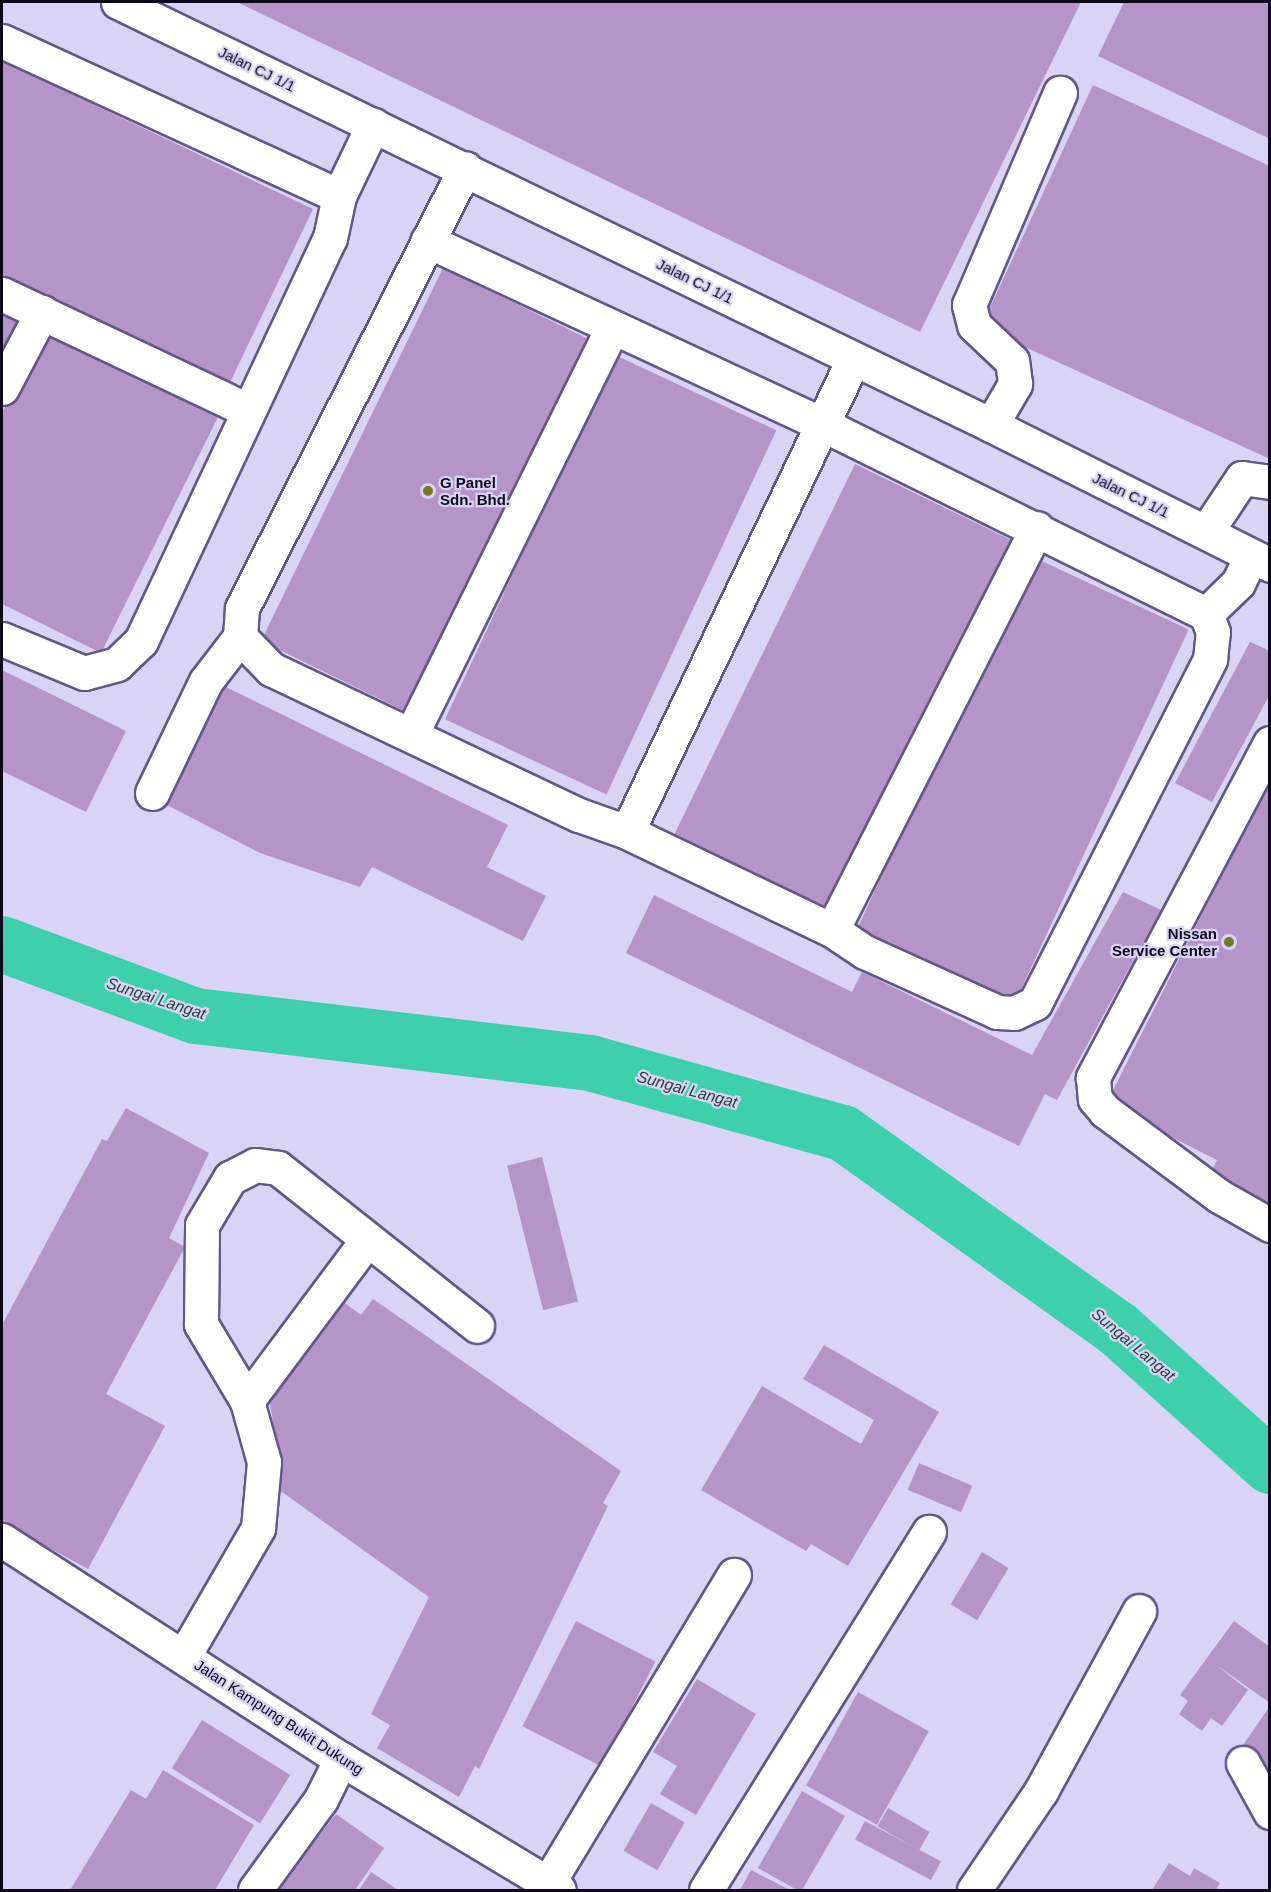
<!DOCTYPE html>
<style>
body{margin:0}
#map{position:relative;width:1271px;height:1892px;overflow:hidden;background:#d9d3f6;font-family:Arial,sans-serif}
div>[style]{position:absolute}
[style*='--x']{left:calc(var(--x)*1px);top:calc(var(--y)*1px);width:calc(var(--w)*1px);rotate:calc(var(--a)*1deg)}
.river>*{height:56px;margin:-28px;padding:0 28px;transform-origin:28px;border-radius:28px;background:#3ed0ad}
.building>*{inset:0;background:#b594c7;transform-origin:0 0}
.roads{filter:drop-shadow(2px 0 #62578a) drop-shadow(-2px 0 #62578a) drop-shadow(0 2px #62578a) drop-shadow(0 -2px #62578a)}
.minor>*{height:33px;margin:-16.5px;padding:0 16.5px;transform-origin:16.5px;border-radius:16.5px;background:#fff}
.dots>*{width:16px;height:16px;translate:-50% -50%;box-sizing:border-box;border:3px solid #d9d3f6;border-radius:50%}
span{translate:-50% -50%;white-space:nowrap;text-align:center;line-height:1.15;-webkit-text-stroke:4.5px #d9d3f6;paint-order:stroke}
.street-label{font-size:15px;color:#0e081c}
.poi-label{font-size:15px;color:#0e081c;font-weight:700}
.left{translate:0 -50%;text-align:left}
.right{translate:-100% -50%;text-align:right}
.water-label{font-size:16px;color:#244139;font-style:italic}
.frame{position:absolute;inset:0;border:3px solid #0e081c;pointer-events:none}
</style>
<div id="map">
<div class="river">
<i style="--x:2;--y:944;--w:207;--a:20.4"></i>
<i style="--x:196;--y:1016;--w:397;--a:6.8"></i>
<i style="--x:590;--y:1063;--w:263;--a:15.5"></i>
<i style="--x:843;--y:1133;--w:338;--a:35.5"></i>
<i style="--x:1118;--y:1329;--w:205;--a:42"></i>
</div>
<div class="building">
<i style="clip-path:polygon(237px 2px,1081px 2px,920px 332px)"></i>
<i style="clip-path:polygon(1124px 2px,1270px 2px,1270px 139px,1098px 56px)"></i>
<i style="clip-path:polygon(2px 61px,313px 209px,224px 395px,2px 290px)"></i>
<i style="clip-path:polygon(1093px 85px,1270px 166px,1270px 459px,981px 327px)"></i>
<i style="left:443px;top:268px;width:168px;height:415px;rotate:26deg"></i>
<i style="clip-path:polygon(2px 305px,21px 315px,2px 355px)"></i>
<i style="clip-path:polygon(45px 325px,221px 411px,101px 653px,2px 604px,2px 413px)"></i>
<i style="left:615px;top:355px;width:178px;height:402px;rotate:25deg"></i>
<i style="left:855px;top:464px;width:178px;height:417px;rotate:26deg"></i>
<i style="left:1031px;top:556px;width:174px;height:416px;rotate:25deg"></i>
<i style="clip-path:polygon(1250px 642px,1270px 651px,1270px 694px,1212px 802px,1175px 783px)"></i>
<i style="clip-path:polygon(2px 670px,126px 731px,86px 812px,2px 771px)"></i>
<i style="clip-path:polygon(224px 686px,508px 825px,487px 867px,546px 896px,523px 941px,372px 867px,360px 887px,260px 853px,165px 804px)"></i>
<i style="clip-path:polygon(1270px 780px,1270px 1211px,1207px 1180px,1217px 1160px,1106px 1104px)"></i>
<i style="clip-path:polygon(1123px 892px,1161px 910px,1057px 1100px,1045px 1094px,1019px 1146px,626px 953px,654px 895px,852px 992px,862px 972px,1032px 1055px)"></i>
<i style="clip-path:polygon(126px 1108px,209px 1153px,169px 1238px,185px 1247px,106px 1394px,165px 1426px,88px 1569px,2px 1522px,2px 1325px,102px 1139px,107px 1141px)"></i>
<i style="left:542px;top:1157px;width:149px;height:36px;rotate:76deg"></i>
<i style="clip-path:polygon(334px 1295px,361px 1315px,373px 1299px,621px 1471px,603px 1503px,608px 1506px,479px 1769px,475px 1766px,459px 1797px,377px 1748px,390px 1725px,371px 1714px,429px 1597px,254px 1472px,276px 1442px,268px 1390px)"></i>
<i style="clip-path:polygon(824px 1345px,939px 1412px,848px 1566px,811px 1544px,806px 1551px,701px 1490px,762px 1386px,861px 1444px,874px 1420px,803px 1379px)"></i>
<i style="left:919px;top:1463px;width:58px;height:29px;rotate:23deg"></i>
<i style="left:982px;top:1552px;width:31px;height:61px;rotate:31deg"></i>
<i style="left:576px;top:1621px;width:89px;height:118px;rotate:27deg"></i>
<i style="clip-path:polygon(1234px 1621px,1270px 1647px,1270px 1703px,1215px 1664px,1248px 1690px,1222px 1726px,1211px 1718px,1202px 1731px,1179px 1714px,1188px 1701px,1180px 1695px)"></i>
<i style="clip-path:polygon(697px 1679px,756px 1714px,696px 1815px,660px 1794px,677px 1766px,653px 1752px)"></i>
<i style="left:858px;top:1692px;width:81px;height:107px;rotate:29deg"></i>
<i style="clip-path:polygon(1270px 1706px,1270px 1778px,1243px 1745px)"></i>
<i style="left:202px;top:1720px;width:104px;height:57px;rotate:32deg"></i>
<i style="clip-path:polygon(163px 1770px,254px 1825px,215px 1890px,70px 1890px,131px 1790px,146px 1799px)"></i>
<i style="clip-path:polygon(802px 1791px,845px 1816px,802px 1890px,797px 1890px,758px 1868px)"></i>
<i style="left:651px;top:1803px;width:39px;height:55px;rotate:30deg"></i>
<i style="left:888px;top:1808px;width:48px;height:21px;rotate:30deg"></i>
<i style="clip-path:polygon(336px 1814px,384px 1848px,355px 1890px,277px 1890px)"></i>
<i style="left:865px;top:1821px;width:86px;height:21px;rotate:28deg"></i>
<i style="clip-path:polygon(1169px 1863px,1190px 1876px,1194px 1868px,1220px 1883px,1216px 1890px,1152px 1890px)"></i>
<i style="clip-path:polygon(751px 1870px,790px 1890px,740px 1890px)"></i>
<i style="clip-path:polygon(371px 1872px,398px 1890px,359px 1890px)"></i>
</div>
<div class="roads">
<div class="minor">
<i style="--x:118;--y:2;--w:970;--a:25.85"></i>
<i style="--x:991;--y:425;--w:312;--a:26.6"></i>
<i style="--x:2;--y:41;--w:371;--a:24.7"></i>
<i style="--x:2;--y:294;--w:271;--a:25.3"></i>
<i style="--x:2;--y:388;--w:86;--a:-62.2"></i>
<i style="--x:991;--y:425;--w:48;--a:-59.7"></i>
<i style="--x:1015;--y:384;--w:23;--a:-97"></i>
<i style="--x:1012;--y:361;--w:52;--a:-136.5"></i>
<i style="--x:974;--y:325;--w:21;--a:-104"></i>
<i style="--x:969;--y:305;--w:231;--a:-66.8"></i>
<i style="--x:1206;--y:532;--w:65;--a:-56.3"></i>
<i style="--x:1242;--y:478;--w:28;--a:8"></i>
<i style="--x:1206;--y:614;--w:45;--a:-44.1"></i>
<i style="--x:1238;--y:583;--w:30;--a:-64"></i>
<i style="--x:240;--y:637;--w:45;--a:45.9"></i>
<i style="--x:271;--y:669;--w:341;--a:25.4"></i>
<i style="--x:579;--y:815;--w:51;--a:19.5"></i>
<i style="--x:627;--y:832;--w:227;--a:25.6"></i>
<i style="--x:832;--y:930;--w:40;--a:34"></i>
<i style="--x:865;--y:952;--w:145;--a:24.4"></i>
<i style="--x:997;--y:1012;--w:17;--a:3"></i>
<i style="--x:1014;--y:1013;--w:23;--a:-25"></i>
<i style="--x:1035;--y:1003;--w:386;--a:-63"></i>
<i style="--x:1210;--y:659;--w:27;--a:-84"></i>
<i style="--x:1213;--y:632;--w:19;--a:-111"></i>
<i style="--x:1206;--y:614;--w:428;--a:-153.7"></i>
<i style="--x:822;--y:424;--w:435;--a:-155.1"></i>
<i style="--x:2;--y:639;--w:89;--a:22.5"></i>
<i style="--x:84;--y:673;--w:34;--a:-15"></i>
<i style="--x:117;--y:664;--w:33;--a:-44"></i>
<i style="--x:141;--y:641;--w:445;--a:-64.9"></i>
<i style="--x:330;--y:238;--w:43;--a:-77.9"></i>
<i style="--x:339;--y:196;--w:79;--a:-64.4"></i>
<i style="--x:411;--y:735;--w:455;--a:-63.7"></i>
<i style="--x:1270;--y:743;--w:379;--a:117.9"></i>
<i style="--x:1093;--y:1078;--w:21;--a:85"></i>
<i style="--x:1095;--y:1099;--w:16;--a:50"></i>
<i style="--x:1105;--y:1111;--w:142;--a:36.7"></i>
<i style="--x:1219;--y:1196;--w:59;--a:29.6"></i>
<i style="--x:152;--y:793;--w:124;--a:-64.3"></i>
<i style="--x:206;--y:681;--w:56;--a:-52.3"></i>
<i style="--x:240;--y:637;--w:29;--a:-86"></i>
<i style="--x:242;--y:608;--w:493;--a:-63.1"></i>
<i style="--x:627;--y:832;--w:523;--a:-64.41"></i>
<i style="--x:832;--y:930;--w:451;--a:-63"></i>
<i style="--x:247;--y:1401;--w:201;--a:-53.3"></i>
<i style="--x:2;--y:1540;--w:404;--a:32.9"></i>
<i style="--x:341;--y:1759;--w:254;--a:31"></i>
<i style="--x:185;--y:1654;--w:146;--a:-59.9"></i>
<i style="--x:258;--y:1528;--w:66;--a:-84.8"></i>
<i style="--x:264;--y:1462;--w:63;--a:-105.6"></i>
<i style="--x:247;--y:1401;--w:90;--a:-120.9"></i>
<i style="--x:201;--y:1324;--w:99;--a:-89.4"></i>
<i style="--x:202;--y:1225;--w:55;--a:-59.2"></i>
<i style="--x:230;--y:1178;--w:28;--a:-27"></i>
<i style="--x:255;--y:1165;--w:23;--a:7"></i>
<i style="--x:278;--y:1168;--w:254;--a:38.4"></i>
<i style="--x:1243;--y:1763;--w:56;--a:61.1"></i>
<i style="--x:548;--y:1883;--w:360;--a:-58.9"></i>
<i style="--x:255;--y:1890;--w:112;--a:-54"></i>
<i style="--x:321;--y:1799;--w:45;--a:-63.4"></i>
<i style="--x:706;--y:1890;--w:422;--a:-58.1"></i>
<i style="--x:974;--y:1890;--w:120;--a:-55.9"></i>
<i style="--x:1041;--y:1791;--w:205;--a:-61.4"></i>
</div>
</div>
<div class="dots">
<i style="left:428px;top:491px;background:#747a23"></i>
<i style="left:1229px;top:942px;background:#747a23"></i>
</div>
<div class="street-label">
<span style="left:257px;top:69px;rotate:26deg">Jalan CJ 1/1</span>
<span style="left:695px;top:281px;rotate:26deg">Jalan CJ 1/1</span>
<span style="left:1131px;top:495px;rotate:26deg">Jalan CJ 1/1</span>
<span style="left:279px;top:1717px;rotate:33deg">Jalan Kampung Bukit Dukung</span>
</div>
<div class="poi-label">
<span class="left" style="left:440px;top:491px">G Panel<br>Sdn. Bhd.</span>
<span class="right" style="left:1217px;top:942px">Nissan<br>Service Center</span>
</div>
<div class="water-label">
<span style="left:156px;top:999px;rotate:18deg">Sungai Langat</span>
<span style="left:687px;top:1090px;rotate:15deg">Sungai Langat</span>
<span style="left:1133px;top:1345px;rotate:40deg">Sungai Langat</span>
</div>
<div class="frame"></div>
</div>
